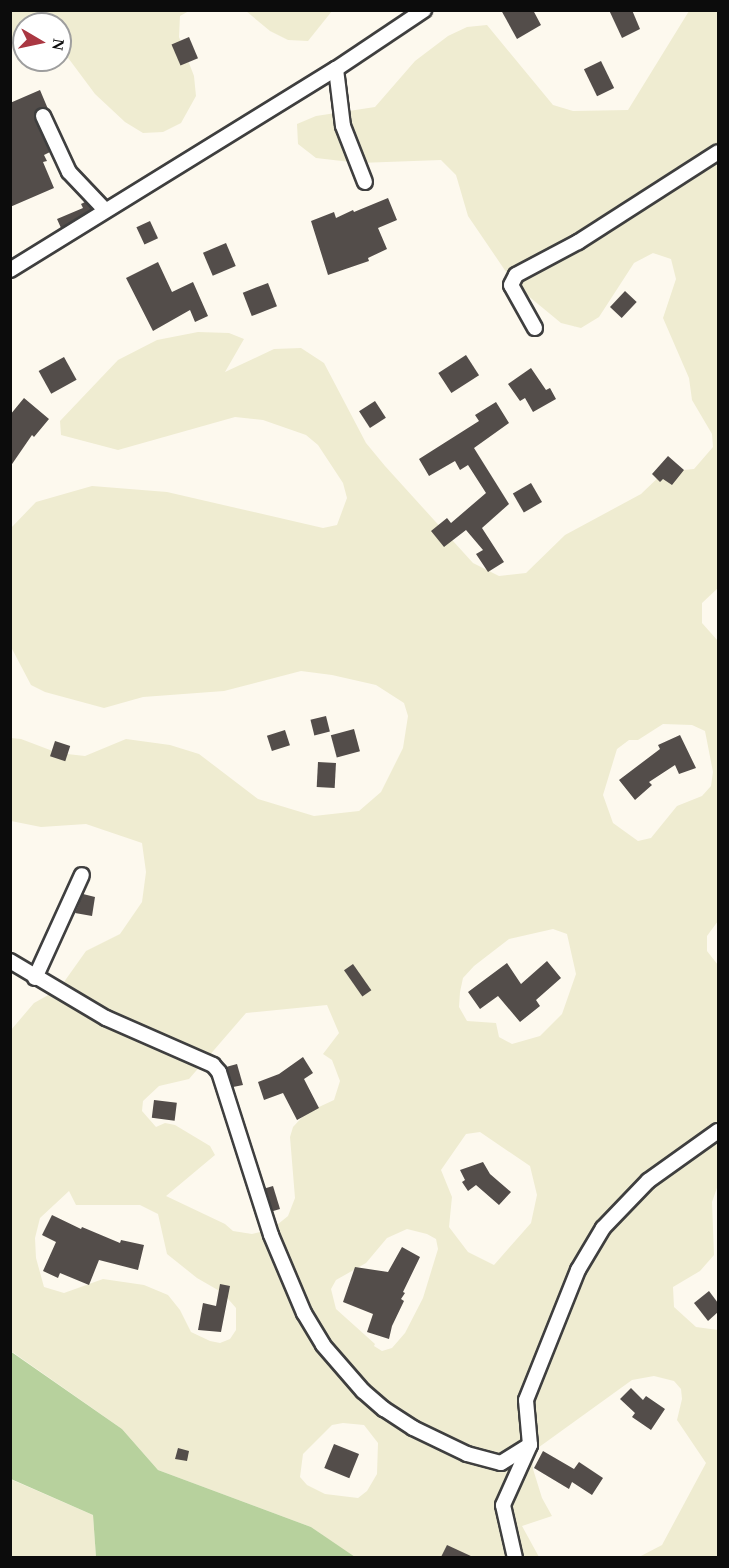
<!DOCTYPE html>
<style>
body{margin:0}
#map{position:relative;width:729px;height:1568px;overflow:hidden;background:#fdf9ee;font-family:"Times New Roman",serif}
div>[style]{position:absolute}
[style*='--x']{left:calc(var(--x)*1px);top:calc(var(--y)*1px);width:calc(var(--w)*1px);rotate:calc(var(--a)*1deg)}
.farmland>*{inset:0;background:#efecd1}
.forest>*{inset:0;background:#b7d19d}
.building>*{inset:0;background:#534d4a;transform-origin:0 0}
.roads{filter:drop-shadow(2px 0 #3f3f3f) drop-shadow(-2px 0 #3f3f3f) drop-shadow(0 2px #3f3f3f) drop-shadow(0 -2px #3f3f3f)}
.street>*{height:14px;margin:-7px;padding:0 7px;transform-origin:7px;border-radius:7px;background:#fff}
span{translate:-50% -50%;white-space:nowrap;text-align:center;line-height:1.15;-webkit-text-stroke:6px #fff;paint-order:stroke}
.frame{position:absolute;inset:0;border:12px solid #0c0c0c;pointer-events:none}
.north{position:absolute;left:12px;top:12px;width:60px;height:60px;box-sizing:border-box;background:#fff;border:2px solid #9e9e9e;border-radius:50%;rotate:99deg;font-size:16px;font-weight:700;line-height:24px;text-align:center;color:#0c0c0c}
.north::after{content:'';display:block;margin:auto;width:21px;height:27px;background:#aa3742;clip-path:polygon(50% 0,100% 100%,50% 72%,0 100%)}
</style>
<div id="map">
<div class="farmland">
<i style="clip-path:polygon(11px 11px,189px 11px,180px 16px,179px 37px,194px 76px,196px 96px,181px 123px,163px 132px,143px 133px,125px 122px,95px 94px,60px 47px,60px 24px,24px 24px,24px 44px,11px 48px)"></i>
<i style="clip-path:polygon(246px 11px,332px 11px,308px 41px,288px 40px,270px 31px)"></i>
<i style="clip-path:polygon(evenodd,689px 11px,718px 11px,718px 588px,702px 603px,702px 623px,718px 641px,718px 921px,707px 936px,707px 951px,718px 965px,718px 1185px,712px 1202px,714px 1255px,700px 1271px,673px 1287px,674px 1307px,696px 1327px,718px 1330px,718px 1557px,639px 1557px,662px 1545px,706px 1463px,677px 1420px,682px 1399px,681px 1389px,674px 1381px,654px 1376px,632px 1380px,535px 1450px,532px 1459px,533px 1469px,542px 1498px,552px 1516px,522px 1526px,539px 1557px,355px 1558px,311px 1527px,158px 1470px,122px 1429px,11px 1351px,11px 1030px,34px 1003px,59px 989px,86px 951px,120px 934px,142px 902px,146px 872px,142px 843px,86px 824px,41px 827px,11px 821px,11px 738px,21px 739px,58px 753px,85px 756px,126px 739px,170px 745px,199px 754px,258px 799px,314px 816px,359px 811px,381px 792px,403px 748px,408px 716px,404px 703px,376px 685px,332px 675px,301px 671px,224px 691px,143px 697px,104px 708px,45px 692px,31px 685px,11px 647px,10px 529px,36px 502px,92px 486px,167px 492px,323px 528px,337px 525px,347px 498px,343px 483px,318px 445px,306px 435px,263px 420px,235px 417px,118px 450px,61px 435px,60px 421px,118px 360px,157px 340px,198px 332px,229px 333px,244px 339px,225px 372px,274px 349px,301px 348px,324px 363px,366px 443px,385px 466px,473px 563px,499px 576px,526px 573px,565px 535px,641px 494px,664px 472px,694px 469px,713px 447px,712px 434px,692px 400px,689px 378px,663px 318px,676px 279px,671px 259px,653px 253px,634px 263px,599px 317px,581px 328px,561px 323px,515px 285px,468px 216px,456px 175px,441px 160px,359px 163px,316px 158px,298px 144px,297px 124px,316px 116px,375px 107px,415px 61px,448px 36px,467px 27px,487px 25px,553px 105px,573px 111px,628px 110px,689px 11px,663px 724px,692px 725px,705px 731px,713px 772px,711px 786px,702px 796px,677px 806px,651px 838px,638px 841px,613px 823px,603px 795px,617px 749px,629px 740px,638px 740px,663px 724px,689px 11px,553px 929px,567px 934px,576px 974px,562px 1014px,540px 1036px,512px 1044px,499px 1037px,496px 1023px,467px 1021px,459px 1007px,460px 992px,463px 978px,474px 966px,509px 939px,553px 929px,689px 11px,327px 1005px,339px 1033px,323px 1054px,332px 1060px,340px 1081px,334px 1100px,306px 1113px,293px 1127px,290px 1137px,295px 1198px,288px 1216px,272px 1229px,252px 1234px,233px 1231px,225px 1224px,166px 1196px,215px 1155px,210px 1146px,175px 1125px,165px 1123px,156px 1127px,142px 1111px,143px 1101px,159px 1086px,189px 1079px,246px 1013px,327px 1005px,689px 11px,480px 1132px,530px 1166px,537px 1195px,531px 1223px,494px 1265px,468px 1252px,449px 1227px,452px 1197px,441px 1170px,466px 1134px,480px 1132px,689px 11px,69px 1191px,76px 1205px,140px 1205px,158px 1214px,167px 1254px,197px 1278px,223px 1293px,236px 1308px,236px 1330px,230px 1339px,220px 1343px,210px 1341px,191px 1332px,180px 1310px,168px 1295px,144px 1285px,103px 1279px,64px 1293px,44px 1287px,36px 1258px,35px 1238px,40px 1218px,69px 1191px,689px 11px,407px 1229px,427px 1234px,436px 1239px,438px 1249px,423px 1298px,405px 1333px,392px 1348px,382px 1351px,374px 1346px,375px 1344px,336px 1309px,331px 1289px,336px 1280px,366px 1263px,387px 1238px,407px 1229px,689px 11px,343px 1423px,364px 1425px,378px 1443px,377px 1474px,367px 1491px,358px 1498px,325px 1494px,307px 1485px,300px 1477px,303px 1454px,332px 1425px,343px 1423px)"></i>
<i style="clip-path:polygon(10px 1479px,93px 1515px,96px 1557px,11px 1557px)"></i>
</div>
<div class="forest">
<i style="clip-path:polygon(10px 1351px,122px 1429px,158px 1470px,311px 1527px,355px 1557px,96px 1557px,93px 1515px,11px 1479px)"></i>
</div>
<div class="building">
<i style="clip-path:polygon(501px 10px,533px 10px,541px 25px,517px 39px)"></i>
<i style="clip-path:polygon(609px 10px,632px 10px,640px 29px,622px 38px)"></i>
<i style="left:189px;top:37px;width:23px;height:19px;rotate:67deg"></i>
<i style="left:601px;top:61px;width:30px;height:19px;rotate:64deg"></i>
<i style="clip-path:polygon(40px 90px,48px 109px,39px 108px,34px 116px,50px 152px,44px 155px,47px 161px,43px 162px,54px 188px,10px 207px,10px 103px)"></i>
<i style="clip-path:polygon(388px 198px,397px 220px,378px 228px,387px 249px,368px 258px,369px 261px,328px 275px,311px 221px,334px 212px,336px 218px,353px 210px,354px 212px)"></i>
<i style="clip-path:polygon(85px 202px,92px 209px,61px 228px,57px 219px,83px 208px,81px 204px)"></i>
<i style="left:150px;top:221px;width:19px;height:15px;rotate:65deg"></i>
<i style="left:226px;top:243px;width:25px;height:25px;rotate:67deg"></i>
<i style="clip-path:polygon(158px 262px,172px 292px,193px 282px,208px 316px,195px 322px,190px 310px,153px 331px,126px 278px)"></i>
<i style="left:268px;top:283px;width:25px;height:27px;rotate:69deg"></i>
<i style="left:625px;top:291px;width:16px;height:22px;rotate:43deg"></i>
<i style="left:466px;top:355px;width:24px;height:33px;rotate:57deg"></i>
<i style="left:64px;top:357px;width:26px;height:29px;rotate:61deg"></i>
<i style="clip-path:polygon(531px 368px,546px 390px,550px 388px,556px 399px,533px 412px,525px 398px,520px 401px,508px 384px)"></i>
<i style="clip-path:polygon(24px 398px,49px 419px,34px 437px,32px 435px,10px 467px,10px 415px)"></i>
<i style="left:375px;top:401px;width:20px;height:19px;rotate:57deg"></i>
<i style="clip-path:polygon(496px 402px,509px 423px,474px 448px,509px 504px,482px 528px,504px 562px,488px 572px,476px 554px,483px 550px,466px 530px,444px 547px,431px 531px,447px 518px,451px 523px,486px 493px,468px 465px,460px 470px,455px 461px,429px 476px,419px 459px,479px 421px,475px 415px)"></i>
<i style="clip-path:polygon(668px 456px,684px 470px,672px 485px,663px 479px,660px 482px,652px 474px)"></i>
<i style="left:531px;top:483px;width:22px;height:21px;rotate:60deg"></i>
<i style="left:326px;top:716px;width:16px;height:16px;rotate:76deg"></i>
<i style="left:354px;top:729px;width:23px;height:24px;rotate:75deg"></i>
<i style="left:285px;top:730px;width:16px;height:19px;rotate:72deg"></i>
<i style="clip-path:polygon(680px 735px,696px 768px,679px 774px,675px 765px,649px 782px,652px 785px,635px 800px,619px 780px,660px 749px,658px 745px)"></i>
<i style="left:55px;top:741px;width:16px;height:16px;rotate:18deg"></i>
<i style="left:318px;top:762px;width:18px;height:25px;rotate:3deg"></i>
<i style="clip-path:polygon(83px 894px,95px 897px,92px 916px,75px 913px)"></i>
<i style="clip-path:polygon(547px 961px,561px 978px,536px 1000px,540px 1006px,520px 1022px,498px 996px,480px 1009px,468px 992px,507px 963px,521px 984px)"></i>
<i style="left:353px;top:964px;width:32px;height:11px;rotate:55deg"></i>
<i style="clip-path:polygon(303px 1057px,313px 1073px,304px 1079px,319px 1108px,297px 1120px,283px 1093px,264px 1100px,258px 1082px,279px 1074px)"></i>
<i style="clip-path:polygon(237px 1064px,243px 1085px,233px 1087px,226px 1067px)"></i>
<i style="left:154px;top:1100px;width:23px;height:18px;rotate:7deg"></i>
<i style="clip-path:polygon(483px 1162px,490px 1174px,511px 1192px,499px 1205px,476px 1185px,468px 1191px,462px 1182px,465px 1180px,460px 1170px)"></i>
<i style="left:273px;top:1186px;width:24px;height:8px;rotate:73deg"></i>
<i style="clip-path:polygon(52px 1215px,81px 1229px,82px 1227px,120px 1243px,121px 1240px,144px 1245px,138px 1270px,99px 1260px,89px 1285px,60px 1273px,58px 1278px,43px 1271px,56px 1242px,42px 1235px)"></i>
<i style="clip-path:polygon(402px 1247px,420px 1257px,403px 1292px,405px 1293px,401px 1299px,404px 1301px,392px 1326px,389px 1339px,367px 1332px,373px 1314px,343px 1302px,355px 1267px,388px 1272px)"></i>
<i style="clip-path:polygon(220px 1284px,230px 1286px,221px 1332px,198px 1330px,203px 1303px,216px 1306px)"></i>
<i style="clip-path:polygon(709px 1291px,718px 1303px,718px 1312px,708px 1321px,694px 1303px)"></i>
<i style="clip-path:polygon(631px 1388px,643px 1400px,646px 1396px,665px 1409px,651px 1430px,632px 1417px,635px 1413px,620px 1399px)"></i>
<i style="left:334px;top:1444px;width:27px;height:26px;rotate:22deg"></i>
<i style="clip-path:polygon(178px 1448px,189px 1451px,187px 1461px,175px 1459px)"></i>
<i style="clip-path:polygon(543px 1451px,574px 1469px,579px 1462px,603px 1478px,592px 1495px,572px 1482px,569px 1489px,534px 1468px)"></i>
<i style="clip-path:polygon(447px 1545px,473px 1557px,441px 1557px)"></i>
</div>
<div class="roads">
<div class="street">
<i style="--x:336;--y:69;--w:57;--a:83"></i>
<i style="--x:343;--y:126;--w:60;--a:68.6"></i>
<i style="--x:43;--y:116;--w:62;--a:65.1"></i>
<i style="--x:69;--y:172;--w:52;--a:46.5"></i>
<i style="--x:10;--y:270;--w:383;--a:-31.7"></i>
<i style="--x:336;--y:69;--w:106;--a:-33.8"></i>
<i style="--x:535;--y:328;--w:49;--a:-119.2"></i>
<i style="--x:511;--y:285;--w:11;--a:-63"></i>
<i style="--x:516;--y:275;--w:70;--a:-28"></i>
<i style="--x:578;--y:242;--w:166;--a:-32.7"></i>
<i style="--x:10;--y:961;--w:112;--a:30.7"></i>
<i style="--x:106;--y:1018;--w:117;--a:23.7"></i>
<i style="--x:213;--y:1065;--w:9;--a:49"></i>
<i style="--x:219;--y:1072;--w:171;--a:72.3"></i>
<i style="--x:271;--y:1235;--w:85;--a:67.1"></i>
<i style="--x:304;--y:1313;--w:37;--a:59"></i>
<i style="--x:323;--y:1345;--w:61;--a:49"></i>
<i style="--x:363;--y:1391;--w:28;--a:41"></i>
<i style="--x:384;--y:1409;--w:35;--a:33"></i>
<i style="--x:413;--y:1428;--w:60;--a:25.7"></i>
<i style="--x:467;--y:1454;--w:35;--a:15"></i>
<i style="--x:501;--y:1463;--w:34;--a:-32"></i>
<i style="--x:35;--y:978;--w:113;--a:-65.5"></i>
<i style="--x:515;--y:1558;--w:54;--a:-102.8"></i>
<i style="--x:503;--y:1505;--w:66;--a:-65.8"></i>
<i style="--x:530;--y:1445;--w:45;--a:-95.1"></i>
<i style="--x:526;--y:1400;--w:140;--a:-68.2"></i>
<i style="--x:578;--y:1270;--w:49;--a:-59.2"></i>
<i style="--x:603;--y:1228;--w:65;--a:-46.2"></i>
<i style="--x:648;--y:1181;--w:86;--a:-35.5"></i>
</div>
</div>
<div class="frame"></div>
<div class="north">N</div>
</div>
